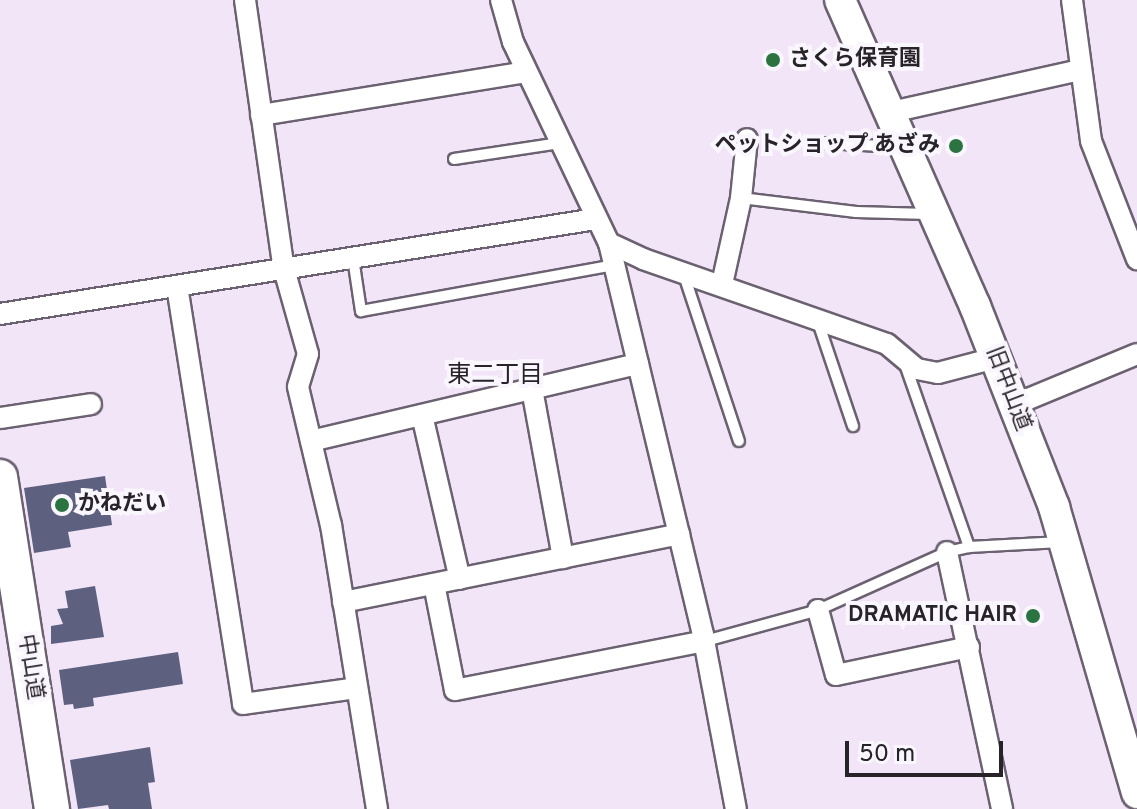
<!DOCTYPE html>
<meta charset="utf-8">
<style>
body{margin:0}
#map{position:relative;width:1137px;height:809px;overflow:hidden;background:#f1e5f7;font-family:Overpass,"Noto Sans JP",sans-serif}
div>[style]{position:absolute}
[style*='--x']{left:calc(var(--x)*1px);top:calc(var(--y)*1px);width:calc(var(--w)*1px);rotate:calc(var(--a)*1deg)}
.building>*{inset:0;background:#5e6080}
.roads{filter:drop-shadow(2px 0 #6b6170) drop-shadow(-2px 0 #6b6170) drop-shadow(0 2px #6b6170) drop-shadow(0 -2px #6b6170)}
.service>*{height:10px;margin:-5px;padding:0 5px;transform-origin:5px;border-radius:5px;background:#fff}
.minor>*{height:20px;margin:-10px;padding:0 10px;transform-origin:10px;border-radius:10px;background:#fff}
.secondary>*{height:30px;margin:-15px;padding:0 15px;transform-origin:15px;border-radius:15px;background:#fff}
.trunk>*{height:34px;margin:-17px;padding:0 17px;transform-origin:17px;border-radius:17px;background:#fff}
.dots>*{width:22px;height:22px;translate:-50% -50%;box-sizing:border-box;border:4px solid #faf6fd;border-radius:50%}
span{translate:-50% -50%;white-space:nowrap;text-align:center;line-height:1.15;-webkit-text-stroke:8px #faf6fd;paint-order:stroke}
.poi-label{font-size:22px;color:#272329;font-weight:700}
.left{translate:0 -50%;text-align:left}
.right{translate:-100% -50%;text-align:right}
.street-label{font-size:22px;color:#272329}
.neighbourhood-label{font-size:24px;color:#272329}
.scale{position:absolute;left:845px;top:741px;width:158px;height:36px;box-sizing:border-box;border:4px solid #272329;border-top:0;padding-left:10px;font-size:24px;line-height:28px;white-space:nowrap;color:#272329;-webkit-text-stroke:6px #faf6fd;paint-order:stroke}
</style>
<div id="map">
<div class="building">
<i style="clip-path:polygon(105px 476px,112px 525px,68px 532px,71px 547px,34px 553px,24px 488px)"></i>
<i style="clip-path:polygon(95px 586px,104px 637px,51px 644px,51px 626px,63px 624px,57px 609px,68px 608px,65px 591px)"></i>
<i style="clip-path:polygon(178px 652px,183px 684px,93px 698px,94px 706px,74px 709px,73px 704px,64px 705px,59px 670px)"></i>
<i style="clip-path:polygon(150px 747px,155px 782px,148px 783px,152px 809px,109px 809px,108px 805px,78px 809px,70px 760px)"></i>
</div>
<div class="roads">
<div class="service">
<i style="--x:823;--y:143;--w:78;--a:2.9"></i>
<i style="--x:454;--y:159;--w:107;--a:-8.6"></i>
<i style="--x:741;--y:198;--w:116;--a:6.9"></i>
<i style="--x:856;--y:212;--w:73;--a:1.6"></i>
<i style="--x:353;--y:258;--w:54;--a:81.4"></i>
<i style="--x:361;--y:311;--w:257;--a:-10.3"></i>
<i style="--x:683;--y:272;--w:178;--a:71.7"></i>
<i style="--x:817;--y:319;--w:113;--a:71.4"></i>
<i style="--x:905;--y:364;--w:194;--a:70.7"></i>
<i style="--x:705;--y:641;--w:117;--a:-15.3"></i>
<i style="--x:818;--y:610;--w:141;--a:-24.2"></i>
<i style="--x:947;--y:552;--w:23;--a:-13"></i>
<i style="--x:969;--y:547;--w:92;--a:-3.1"></i>
</div>
<div class="minor">
<i style="--x:245;--y:0;--w:272;--a:81.8"></i>
<i style="--x:284;--y:269;--w:88;--a:74.2"></i>
<i style="--x:308;--y:354;--w:34;--a:107"></i>
<i style="--x:298;--y:387;--w:142;--a:76.6"></i>
<i style="--x:331;--y:525;--w:288;--a:80.8"></i>
<i style="--x:501;--y:0;--w:44;--a:74.1"></i>
<i style="--x:513;--y:42;--w:223;--a:64.5"></i>
<i style="--x:609;--y:243;--w:403;--a:76.5"></i>
<i style="--x:703;--y:635;--w:177;--a:79.3"></i>
<i style="--x:1072;--y:0;--w:142;--a:82.3"></i>
<i style="--x:1091;--y:141;--w:127;--a:68.7"></i>
<i style="--x:891;--y:112;--w:194;--a:-12.5"></i>
<i style="--x:261;--y:115;--w:269;--a:-9.2"></i>
<i style="--x:609;--y:243;--w:38;--a:25"></i>
<i style="--x:643;--y:259;--w:258;--a:19.2"></i>
<i style="--x:887;--y:344;--w:39;--a:40"></i>
<i style="--x:917;--y:369;--w:21;--a:11"></i>
<i style="--x:938;--y:373;--w:59;--a:-14.7"></i>
<i style="--x:722;--y:284;--w:88;--a:-77.5"></i>
<i style="--x:741;--y:198;--w:59;--a:-84.2"></i>
<i style="--x:177;--y:286;--w:423;--a:81"></i>
<i style="--x:243;--y:704;--w:115;--a:-8"></i>
<i style="--x:0;--y:314;--w:604;--a:-9.06"></i>
<i style="--x:532;--y:389;--w:172;--a:79.6"></i>
<i style="--x:1014;--y:405;--w:133;--a:-22.5"></i>
<i style="--x:422;--y:415;--w:168;--a:77"></i>
<i style="--x:0;--y:418;--w:92;--a:-8.7"></i>
<i style="--x:311;--y:441;--w:336;--a:-13.3"></i>
<i style="--x:947;--y:552;--w:263;--a:77.9"></i>
<i style="--x:434;--y:584;--w:108;--a:78.8"></i>
<i style="--x:455;--y:690;--w:255;--a:-11.1"></i>
<i style="--x:343;--y:602;--w:343;--a:-11.4"></i>
<i style="--x:818;--y:610;--w:67;--a:74.5"></i>
<i style="--x:836;--y:675;--w:136;--a:-11.9"></i>
</div>
<div class="secondary">
<i style="--x:840;--y:0;--w:334;--a:66.2"></i>
<i style="--x:975;--y:306;--w:216;--a:68.5"></i>
<i style="--x:1054;--y:507;--w:298;--a:73.8"></i>
</div>
<div class="trunk">
<i style="--x:0;--y:477;--w:336;--a:81.1"></i>
</div>
</div>
<div class="dots">
<i style="left:773px;top:60px;background:#2b7441"></i>
<i style="left:956px;top:146px;background:#2b7441"></i>
<i style="left:62px;top:505px;background:#2b7441"></i>
<i style="left:1033px;top:616px;background:#2b7441"></i>
</div>
<div class="poi-label">
<span class="left" style="left:789px;top:60px">さくら保育園</span>
<span class="right" style="left:940px;top:146px">ペットショップ あざみ</span>
<span class="left" style="left:78px;top:505px">かねだい</span>
<span class="right" style="left:1017px;top:616px">DRAMATIC HAIR</span>
</div>
<div class="street-label">
<span style="left:1008px;top:389px;rotate:69deg">旧中山道</span>
<span style="left:30px;top:667px;rotate:81deg">中山道</span>
</div>
<div class="neighbourhood-label">
<span style="left:495px;top:377px">東二丁目</span>
</div>
<div class="scale">50 m</div>
</div>
